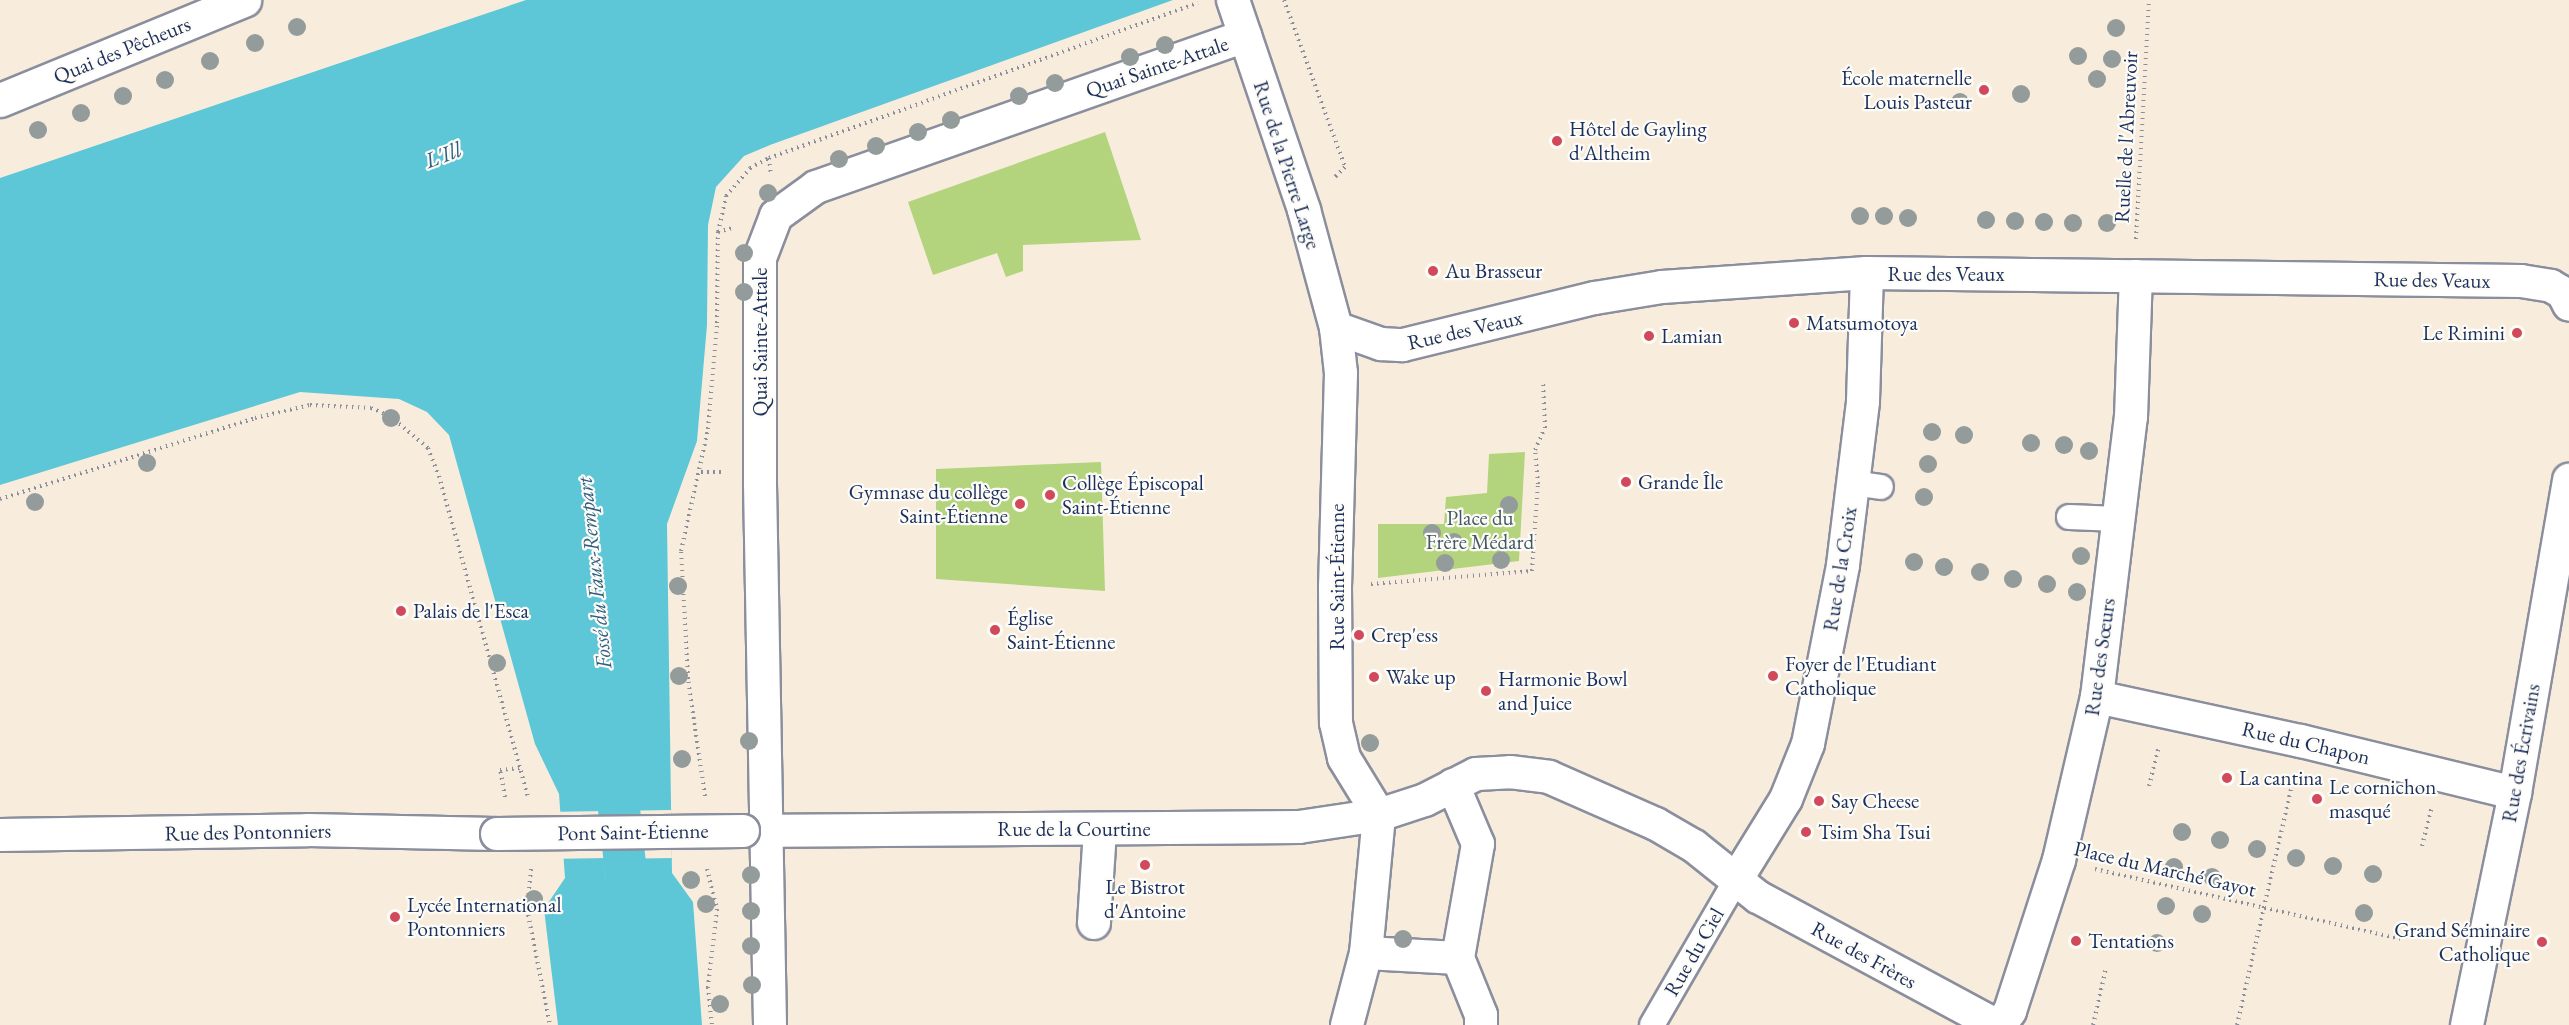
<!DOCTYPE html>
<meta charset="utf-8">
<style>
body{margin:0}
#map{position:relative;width:2569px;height:1025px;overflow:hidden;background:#f8eddc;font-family:"EB Garamond",serif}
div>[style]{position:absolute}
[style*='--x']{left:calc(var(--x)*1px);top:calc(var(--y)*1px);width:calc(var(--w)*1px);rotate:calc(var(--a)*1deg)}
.green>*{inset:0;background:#b3d47c}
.water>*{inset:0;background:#5dc7d7}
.pier>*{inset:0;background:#f8eddc;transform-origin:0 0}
.canal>*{height:42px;margin:-21px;padding:0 21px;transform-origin:21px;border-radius:21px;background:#5dc7d7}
.path>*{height:4px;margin-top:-2px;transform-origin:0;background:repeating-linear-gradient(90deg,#8a8e9d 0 1.5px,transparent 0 6px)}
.roads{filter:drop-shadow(2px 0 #8a8e9d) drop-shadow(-2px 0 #8a8e9d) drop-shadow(0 2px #8a8e9d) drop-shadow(0 -2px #8a8e9d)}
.pedestrian>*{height:24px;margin:-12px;padding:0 12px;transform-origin:12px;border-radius:12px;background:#fff}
.minor>*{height:32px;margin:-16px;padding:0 16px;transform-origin:16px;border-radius:16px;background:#fff}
.tertiary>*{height:33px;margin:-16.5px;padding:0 16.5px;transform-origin:16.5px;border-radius:16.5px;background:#fff}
.bridges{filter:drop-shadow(2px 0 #8a8e9d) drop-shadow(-2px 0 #8a8e9d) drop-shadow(0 2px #8a8e9d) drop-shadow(0 -2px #8a8e9d)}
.minor-bridge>*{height:32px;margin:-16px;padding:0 16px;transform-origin:16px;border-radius:16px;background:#fff}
.trees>*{width:18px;height:18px;margin:-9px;border-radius:50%;background:#939b9b}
.dots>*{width:16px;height:16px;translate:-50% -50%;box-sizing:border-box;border:3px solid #fdfcf7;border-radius:50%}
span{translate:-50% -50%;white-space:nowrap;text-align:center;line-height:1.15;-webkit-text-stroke:4.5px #fdfcf7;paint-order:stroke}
.street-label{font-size:21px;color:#1b2f5e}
.poi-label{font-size:21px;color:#1b2f5e}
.right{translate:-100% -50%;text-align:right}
.left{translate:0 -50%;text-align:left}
.park-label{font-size:21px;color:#415866}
.water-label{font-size:22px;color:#2f5d82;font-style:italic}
</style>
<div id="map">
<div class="green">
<i style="clip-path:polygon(1105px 132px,1141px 240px,1023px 245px,1023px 271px,1006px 277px,997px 253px,933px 275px,908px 202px)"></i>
<i style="clip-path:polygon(1525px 452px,1519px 561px,1378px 578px,1378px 524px,1444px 524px,1446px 497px,1487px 493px,1489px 454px)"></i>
<i style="clip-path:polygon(1101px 462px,1105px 591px,936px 579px,936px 469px)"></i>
</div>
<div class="water">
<i style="clip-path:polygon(evenodd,526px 0,1173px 0,770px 145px,744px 156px,716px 187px,708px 225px,707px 325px,697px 441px,667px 524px,672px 873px,693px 902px,702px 1025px,558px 1025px,544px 909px,565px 878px,559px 794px,535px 744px,449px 435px,427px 412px,399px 399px,300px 392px,0 485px,0 178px,526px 0,613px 794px,620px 794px,629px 804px,632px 876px,621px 887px,605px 876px,604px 803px,613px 794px)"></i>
</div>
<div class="pier">
<i style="left:671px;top:810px;width:48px;height:45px;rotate:89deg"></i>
<i style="left:607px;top:811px;width:47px;height:47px;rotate:89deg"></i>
</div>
<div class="canal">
<i style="--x:611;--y:737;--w:290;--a:83.7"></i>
</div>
<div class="path">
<i style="--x:1284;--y:0;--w:178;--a:69.9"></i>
<i style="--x:1345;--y:167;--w:17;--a:135"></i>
<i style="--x:769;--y:158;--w:16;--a:83"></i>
<i style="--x:718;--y:232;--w:15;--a:-16"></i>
<i style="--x:2136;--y:239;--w:239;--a:-86.9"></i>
<i style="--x:701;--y:472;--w:22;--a:0"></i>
<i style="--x:0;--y:499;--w:268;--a:-17.6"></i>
<i style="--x:255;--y:418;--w:57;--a:-13.3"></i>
<i style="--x:310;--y:405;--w:61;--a:2.8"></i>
<i style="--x:371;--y:408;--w:21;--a:23"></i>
<i style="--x:390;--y:416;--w:50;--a:40.1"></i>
<i style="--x:428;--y:448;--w:30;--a:69"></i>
<i style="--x:439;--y:476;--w:332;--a:74.5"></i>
<i style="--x:1371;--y:584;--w:162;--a:-4.6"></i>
<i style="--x:1532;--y:571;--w:87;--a:-86.1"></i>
<i style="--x:1538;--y:484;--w:34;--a:-95"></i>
<i style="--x:1535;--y:450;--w:24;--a:-66"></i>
<i style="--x:1545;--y:428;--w:45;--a:-92.5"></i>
<i style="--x:2149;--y:786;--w:38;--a:-76"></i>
<i style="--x:705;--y:796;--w:118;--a:-98.3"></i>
<i style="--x:688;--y:679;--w:128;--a:-93.1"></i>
<i style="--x:681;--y:551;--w:125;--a:-77.5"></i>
<i style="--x:708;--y:429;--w:106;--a:-85.1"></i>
<i style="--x:717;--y:323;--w:91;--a:-89.4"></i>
<i style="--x:718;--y:232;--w:37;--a:-77"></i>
<i style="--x:726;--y:196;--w:37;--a:-49"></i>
<i style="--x:750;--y:168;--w:21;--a:-28"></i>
<i style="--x:769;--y:158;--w:456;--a:-19.9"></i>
<i style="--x:505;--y:797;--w:27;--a:-100"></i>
<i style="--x:500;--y:770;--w:20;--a:-6"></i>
<i style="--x:2422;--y:846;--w:38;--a:-76"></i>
<i style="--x:531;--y:869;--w:40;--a:95.7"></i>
<i style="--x:527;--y:909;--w:118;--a:78.8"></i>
<i style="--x:707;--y:869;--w:41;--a:76"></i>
<i style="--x:717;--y:909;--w:79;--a:96.6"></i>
<i style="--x:708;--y:987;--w:38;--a:84"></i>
<i style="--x:2095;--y:869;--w:313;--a:12.9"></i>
<i style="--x:2093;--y:1025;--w:58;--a:-77.2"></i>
<i style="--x:2237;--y:1025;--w:254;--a:-77.1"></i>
</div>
<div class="roads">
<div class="pedestrian">
<i style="--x:1853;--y:483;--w:28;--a:8"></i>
<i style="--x:2069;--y:517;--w:49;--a:2.3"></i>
<i style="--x:1652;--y:1025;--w:168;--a:-59.9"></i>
</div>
<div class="minor">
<i style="--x:1233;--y:0;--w:222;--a:71.3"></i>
<i style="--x:1304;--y:210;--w:122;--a:74.8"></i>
<i style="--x:1336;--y:328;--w:45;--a:83.7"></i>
<i style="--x:1341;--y:373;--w:214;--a:91.6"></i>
<i style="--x:1335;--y:587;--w:136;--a:89.6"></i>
<i style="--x:1336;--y:723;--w:36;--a:77"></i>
<i style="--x:1344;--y:758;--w:67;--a:58.4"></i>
<i style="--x:1336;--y:328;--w:48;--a:19.6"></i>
<i style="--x:1381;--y:344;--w:22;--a:3"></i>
<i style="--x:1403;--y:345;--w:198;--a:-13.8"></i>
<i style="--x:1595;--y:298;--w:68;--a:-9.3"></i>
<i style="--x:1662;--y:287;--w:205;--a:-3.9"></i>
<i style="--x:1867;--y:273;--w:654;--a:0.7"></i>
<i style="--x:2521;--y:281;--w:30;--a:9"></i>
<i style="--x:2551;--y:286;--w:14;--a:30"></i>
<i style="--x:2563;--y:293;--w:13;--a:63"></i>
<i style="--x:2097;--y:697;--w:209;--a:12.2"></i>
<i style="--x:2301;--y:741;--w:220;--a:13.7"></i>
<i style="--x:1453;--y:785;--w:64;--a:67"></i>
<i style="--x:1478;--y:844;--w:116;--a:100"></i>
<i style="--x:1458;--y:958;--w:61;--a:68"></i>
<i style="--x:1481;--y:1015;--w:10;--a:90"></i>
<i style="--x:743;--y:831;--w:556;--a:-0.41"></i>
<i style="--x:1299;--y:827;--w:81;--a:-8.5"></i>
<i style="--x:1379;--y:815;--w:48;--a:-18.1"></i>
<i style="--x:1425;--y:800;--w:57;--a:-27"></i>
<i style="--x:1476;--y:774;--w:34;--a:-3"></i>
<i style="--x:1510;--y:772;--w:39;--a:7"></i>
<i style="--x:1549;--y:777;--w:117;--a:23.7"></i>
<i style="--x:1656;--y:824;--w:44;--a:30.1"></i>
<i style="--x:1694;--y:846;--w:82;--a:38.6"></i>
<i style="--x:1758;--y:897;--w:270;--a:28.3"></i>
<i style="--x:0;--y:835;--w:308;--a:-0.9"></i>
<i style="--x:308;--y:830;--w:189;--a:1.2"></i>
<i style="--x:1736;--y:880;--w:95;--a:-58.3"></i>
<i style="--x:1786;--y:799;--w:59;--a:-68.2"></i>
<i style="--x:1808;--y:744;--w:182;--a:-78.9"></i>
<i style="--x:1843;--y:565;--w:165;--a:-83"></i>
<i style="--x:1863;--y:401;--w:128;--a:-88.2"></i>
<i style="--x:1094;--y:923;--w:93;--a:-86.3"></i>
<i style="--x:1366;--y:953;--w:92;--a:3.1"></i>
<i style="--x:770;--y:1025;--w:543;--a:-91.06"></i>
<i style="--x:760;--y:482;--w:224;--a:-90"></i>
<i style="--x:760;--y:258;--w:45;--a:-69.1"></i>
<i style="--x:776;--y:216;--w:49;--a:-35.9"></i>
<i style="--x:816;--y:187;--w:455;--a:-19.4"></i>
<i style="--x:1347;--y:1025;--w:74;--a:-75.2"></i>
<i style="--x:1366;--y:953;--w:139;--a:-84.6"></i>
<i style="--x:2000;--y:1025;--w:17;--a:-54"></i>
<i style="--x:2010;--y:1011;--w:159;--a:-72"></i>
<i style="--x:2059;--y:860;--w:167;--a:-76.9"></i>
<i style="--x:2097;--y:697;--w:282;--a:-83.1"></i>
<i style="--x:2131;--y:417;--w:141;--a:-88"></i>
<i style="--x:2467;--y:1025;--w:237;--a:-78.3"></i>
<i style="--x:2515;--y:793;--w:318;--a:-80.2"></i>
</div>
<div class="tertiary">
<i style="--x:0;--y:100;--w:264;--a:-22.3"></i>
</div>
</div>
<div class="bridges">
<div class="minor-bridge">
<i style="--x:497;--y:834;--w:246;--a:-0.7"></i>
</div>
</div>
<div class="trees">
<i style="left:297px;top:27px"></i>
<i style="left:2116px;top:28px"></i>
<i style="left:255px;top:43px"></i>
<i style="left:1165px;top:45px"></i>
<i style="left:2078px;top:56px"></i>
<i style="left:1130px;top:57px"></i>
<i style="left:2112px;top:59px"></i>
<i style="left:210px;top:61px"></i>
<i style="left:2097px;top:79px"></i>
<i style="left:165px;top:80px"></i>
<i style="left:1055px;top:83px"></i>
<i style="left:2021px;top:94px"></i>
<i style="left:123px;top:96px"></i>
<i style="left:1019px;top:96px"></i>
<i style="left:1960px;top:102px"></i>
<i style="left:81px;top:113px"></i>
<i style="left:951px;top:120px"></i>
<i style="left:38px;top:130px"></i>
<i style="left:918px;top:132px"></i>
<i style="left:876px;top:146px"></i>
<i style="left:839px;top:159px"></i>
<i style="left:768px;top:193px"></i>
<i style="left:1860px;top:216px"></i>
<i style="left:1884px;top:216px"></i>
<i style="left:1908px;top:218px"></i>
<i style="left:1986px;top:220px"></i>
<i style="left:2015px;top:221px"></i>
<i style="left:2044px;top:222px"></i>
<i style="left:2073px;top:223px"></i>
<i style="left:2107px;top:223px"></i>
<i style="left:744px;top:253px"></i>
<i style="left:744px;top:292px"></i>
<i style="left:391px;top:418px"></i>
<i style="left:1932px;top:432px"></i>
<i style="left:1964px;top:435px"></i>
<i style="left:2031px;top:443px"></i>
<i style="left:2064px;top:445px"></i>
<i style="left:2089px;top:451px"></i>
<i style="left:147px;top:463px"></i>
<i style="left:1928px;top:464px"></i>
<i style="left:1924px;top:497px"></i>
<i style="left:35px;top:502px"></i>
<i style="left:1509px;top:505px"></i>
<i style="left:1432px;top:533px"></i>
<i style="left:1454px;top:542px"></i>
<i style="left:2081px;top:556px"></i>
<i style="left:1501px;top:560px"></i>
<i style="left:1914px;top:562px"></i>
<i style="left:1445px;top:563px"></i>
<i style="left:1944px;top:567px"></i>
<i style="left:1980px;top:572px"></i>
<i style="left:2013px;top:579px"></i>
<i style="left:2047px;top:584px"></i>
<i style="left:678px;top:586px"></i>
<i style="left:2077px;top:592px"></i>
<i style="left:497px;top:663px"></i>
<i style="left:679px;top:676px"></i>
<i style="left:749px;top:741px"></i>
<i style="left:1370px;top:743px"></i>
<i style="left:682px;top:759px"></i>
<i style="left:2182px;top:832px"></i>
<i style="left:2220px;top:840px"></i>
<i style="left:2257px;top:849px"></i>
<i style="left:2296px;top:858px"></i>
<i style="left:2333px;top:866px"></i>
<i style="left:2174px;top:867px"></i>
<i style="left:2373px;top:874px"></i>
<i style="left:751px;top:875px"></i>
<i style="left:2212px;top:877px"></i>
<i style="left:691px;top:880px"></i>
<i style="left:534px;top:899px"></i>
<i style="left:706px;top:904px"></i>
<i style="left:2166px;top:906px"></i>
<i style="left:751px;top:911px"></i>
<i style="left:2364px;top:913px"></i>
<i style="left:2202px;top:914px"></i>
<i style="left:1403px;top:939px"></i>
<i style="left:2157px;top:943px"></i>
<i style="left:751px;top:946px"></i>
<i style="left:752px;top:985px"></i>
<i style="left:720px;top:1004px"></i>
</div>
<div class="dots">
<i style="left:1984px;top:90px;background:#d1495b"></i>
<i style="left:1557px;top:141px;background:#d1495b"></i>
<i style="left:1433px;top:271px;background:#d1495b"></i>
<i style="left:1794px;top:323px;background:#d1495b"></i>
<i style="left:2517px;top:333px;background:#d1495b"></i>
<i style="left:1649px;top:336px;background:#d1495b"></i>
<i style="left:1626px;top:482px;background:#d1495b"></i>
<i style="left:1050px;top:495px;background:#d1495b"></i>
<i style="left:1020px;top:504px;background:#d1495b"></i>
<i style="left:401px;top:611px;background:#d1495b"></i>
<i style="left:995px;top:630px;background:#d1495b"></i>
<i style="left:1359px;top:635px;background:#d1495b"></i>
<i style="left:1773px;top:676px;background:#d1495b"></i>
<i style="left:1374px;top:677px;background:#d1495b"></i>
<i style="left:1486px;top:691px;background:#d1495b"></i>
<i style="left:2227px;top:778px;background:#d1495b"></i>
<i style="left:2317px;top:799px;background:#d1495b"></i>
<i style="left:1819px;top:801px;background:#d1495b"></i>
<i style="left:1806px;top:832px;background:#d1495b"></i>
<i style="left:1145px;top:865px;background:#d1495b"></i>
<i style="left:395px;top:917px;background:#d1495b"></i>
<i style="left:2076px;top:941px;background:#d1495b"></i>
<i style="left:2542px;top:942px;background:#d1495b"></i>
</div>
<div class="street-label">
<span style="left:122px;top:50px;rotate:-22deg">Quai des Pêcheurs</span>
<span style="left:1157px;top:67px;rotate:-19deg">Quai Sainte-Attale</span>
<span style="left:2126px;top:137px;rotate:-87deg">Ruelle de l'Abreuvoir</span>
<span style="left:1287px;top:165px;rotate:72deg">Rue de la Pierre Large</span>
<span style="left:1946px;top:274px">Rue des Veaux</span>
<span style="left:2432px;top:280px;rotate:1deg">Rue des Veaux</span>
<span style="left:1465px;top:330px;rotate:-13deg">Rue des Veaux</span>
<span style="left:760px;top:342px;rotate:-90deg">Quai Sainte-Attale</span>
<span style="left:1840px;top:569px;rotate:-81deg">Rue de la Croix</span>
<span style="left:1337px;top:577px;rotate:-90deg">Rue Saint-Étienne</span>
<span style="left:2100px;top:657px;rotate:-82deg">Rue des Sœurs</span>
<span style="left:2306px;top:743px;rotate:13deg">Rue du Chapon</span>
<span style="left:2521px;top:753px;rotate:-80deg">Rue des Écrivains</span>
<span style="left:1074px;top:829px">Rue de la Courtine</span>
<span style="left:248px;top:832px;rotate:-1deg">Rue des Pontonniers</span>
<span style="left:633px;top:832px;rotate:-1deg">Pont Saint-Étienne</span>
<span style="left:2165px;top:869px;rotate:13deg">Place du Marché Gayot</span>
<span style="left:1694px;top:952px;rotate:-60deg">Rue du Ciel</span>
<span style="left:1864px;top:955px;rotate:29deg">Rue des Frères</span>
</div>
<div class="poi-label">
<span class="right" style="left:1972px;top:90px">École maternelle<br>Louis Pasteur</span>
<span class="left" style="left:1569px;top:141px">Hôtel de Gayling<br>d'Altheim</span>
<span class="left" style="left:1445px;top:271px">Au Brasseur</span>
<span class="left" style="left:1806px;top:323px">Matsumotoya</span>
<span class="right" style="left:2505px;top:333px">Le Rimini</span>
<span class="left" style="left:1661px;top:336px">Lamian</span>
<span class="left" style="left:1638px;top:482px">Grande Île</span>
<span class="left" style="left:1062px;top:495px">Collège Épiscopal<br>Saint-Étienne</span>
<span class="right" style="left:1008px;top:504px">Gymnase du collège<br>Saint-Étienne</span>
<span class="left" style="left:413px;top:611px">Palais de l'Esca</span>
<span class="left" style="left:1007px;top:630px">Église<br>Saint-Étienne</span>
<span class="left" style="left:1371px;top:635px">Crep'ess</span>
<span class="left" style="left:1785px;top:676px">Foyer de l'Etudiant<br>Catholique</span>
<span class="left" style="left:1386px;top:677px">Wake up</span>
<span class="left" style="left:1498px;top:691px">Harmonie Bowl<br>and Juice</span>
<span class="left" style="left:2239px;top:778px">La cantina</span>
<span class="left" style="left:2329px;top:799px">Le cornichon<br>masqué</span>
<span class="left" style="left:1831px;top:801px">Say Cheese</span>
<span class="left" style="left:1818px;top:832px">Tsim Sha Tsui</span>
<span style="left:1145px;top:899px">Le Bistrot<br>d'Antoine</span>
<span class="left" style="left:407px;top:917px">Lycée International<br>Pontonniers</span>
<span class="right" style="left:2530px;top:942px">Grand Séminaire<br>Catholique</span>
<span class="left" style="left:2088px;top:941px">Tentations</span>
</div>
<div class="park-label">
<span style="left:1480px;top:530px">Place du<br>Frère Médard</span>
</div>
<div class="water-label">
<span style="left:443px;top:155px;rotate:-21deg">L'Ill</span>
<span style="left:594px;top:573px;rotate:-96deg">Fossé du Faux-Rempart</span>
</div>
</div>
